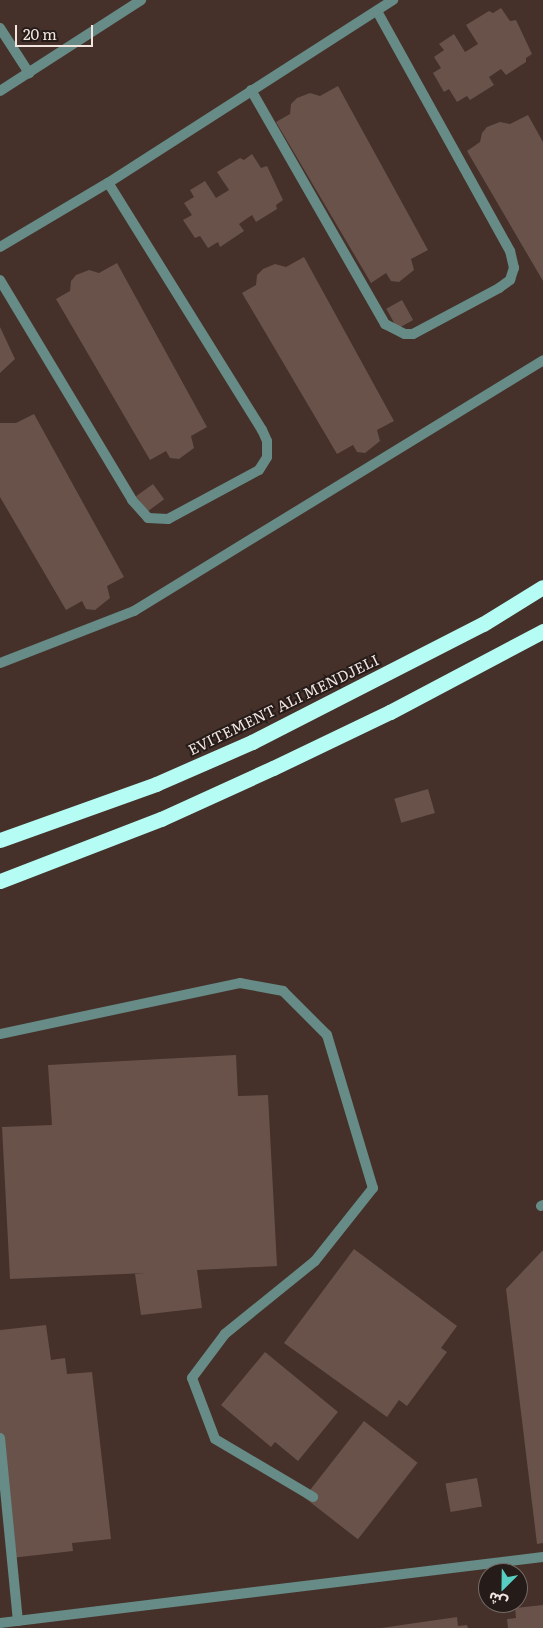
<!DOCTYPE html>
<meta charset="utf-8">
<style>
body{margin:0}
#map{position:relative;width:543px;height:1628px;overflow:hidden;background:#45312a;font-family:Literata,"Noto Sans Arabic",serif}
div>[style]{position:absolute}
[style*='--x']{left:calc(var(--x)*1px);top:calc(var(--y)*1px);width:calc(var(--w)*1px);rotate:calc(var(--a)*1deg)}
.building>*{inset:0;background:#68524a;transform-origin:0 0}
.street>*{height:10px;margin:-5px;padding:0 5px;transform-origin:5px;border-radius:5px;background:#678b86}
.highway>*{height:15px;margin:-7.5px;padding:0 7.5px;transform-origin:7.5px;border-radius:7.5px;background:#b5fdf4}
span{translate:-50% -50%;white-space:nowrap;text-align:center;line-height:1.15;-webkit-text-stroke:4px #251b18;paint-order:stroke}
.street-label{font-size:15px;color:#f2e5e0}
.north{position:absolute;left:478px;top:1563px;width:50px;height:50px;box-sizing:border-box;background:#251b18;border:1px solid #776c68;border-radius:50%;rotate:203deg;font-size:14px;font-weight:700;line-height:20px;text-align:center;color:#f2e5e0}
.north::after{content:'';display:block;margin:auto;width:18px;height:22px;background:#57cec1;clip-path:polygon(50% 0,100% 100%,50% 72%,0 100%)}
.scale{position:absolute;left:15px;top:25px;width:78px;height:22px;box-sizing:border-box;border:2px solid #f2e5e0;border-top:0;padding-left:6px;font-size:15px;line-height:18px;white-space:nowrap;color:#f2e5e0;-webkit-text-stroke:4px #251b18;paint-order:stroke}
</style>
<div id="map">
<div class="building">
<i style="clip-path:polygon(501px 8px,510px 21px,516px 20px,532px 54px,526px 58px,526px 62px,506px 75px,501px 69px,489px 77px,494px 85px,470px 100px,467px 96px,457px 102px,449px 89px,444px 92px,433px 73px,441px 68px,434px 57px,444px 50px,439px 44px,454px 34px,465px 52px,478px 44px,466px 25px,489px 11px,493px 13px)"></i>
<i style="clip-path:polygon(338px 86px,428px 250px,411px 259px,414px 270px,399px 282px,391px 281px,386px 273px,371px 283px,276px 122px,290px 114px,291px 104px,297px 98px,310px 93px,320px 96px)"></i>
<i style="clip-path:polygon(528px 115px,543px 142px,543px 281px,467px 151px,480px 142px,482px 133px,487px 127px,500px 122px,510px 124px)"></i>
<i style="clip-path:polygon(252px 154px,261px 168px,267px 166px,283px 200px,276px 205px,277px 209px,256px 222px,252px 215px,239px 224px,244px 231px,220px 247px,218px 242px,208px 248px,200px 236px,195px 238px,183px 220px,192px 215px,184px 203px,194px 197px,190px 190px,205px 181px,216px 198px,229px 190px,217px 172px,240px 158px,244px 160px)"></i>
<i style="clip-path:polygon(304px 257px,394px 421px,377px 430px,380px 441px,365px 453px,357px 452px,353px 445px,337px 454px,242px 293px,256px 285px,257px 275px,263px 269px,275px 264px,286px 267px)"></i>
<i style="clip-path:polygon(117px 263px,207px 427px,191px 436px,194px 448px,179px 459px,170px 458px,166px 451px,150px 460px,56px 299px,70px 291px,71px 281px,76px 275px,89px 270px,99px 273px)"></i>
<i style="left:402px;top:300px;width:23px;height:18px;rotate:61deg"></i>
<i style="clip-path:polygon(0 327px,15px 359px,0 373px)"></i>
<i style="clip-path:polygon(34px 414px,124px 577px,107px 586px,110px 598px,95px 610px,86px 609px,82px 601px,66px 610px,0 497px,0 423px,16px 423px)"></i>
<i style="left:153px;top:484px;width:19px;height:21px;rotate:54deg"></i>
<i style="left:428px;top:789px;width:25px;height:35px;rotate:74deg"></i>
<i style="clip-path:polygon(236px 1055px,238px 1096px,268px 1095px,277px 1266px,197px 1270px,202px 1308px,141px 1315px,135px 1274px,146px 1273px,10px 1279px,2px 1127px,52px 1125px,48px 1065px)"></i>
<i style="clip-path:polygon(354px 1249px,457px 1326px,441px 1348px,447px 1352px,407px 1406px,399px 1400px,387px 1417px,284px 1343px)"></i>
<i style="clip-path:polygon(543px 1250px,543px 1543px,537px 1544px,506px 1289px)"></i>
<i style="clip-path:polygon(46px 1325px,51px 1360px,65px 1358px,67px 1374px,92px 1372px,111px 1539px,72px 1543px,73px 1551px,11px 1558px,0 1456px,0 1330px)"></i>
<i style="clip-path:polygon(265px 1352px,338px 1412px,298px 1461px,275px 1442px,271px 1447px,221px 1405px)"></i>
<i style="left:364px;top:1421px;width:68px;height:97px;rotate:38deg"></i>
<i style="left:477px;top:1478px;width:29px;height:32px;rotate:80deg"></i>
<i style="clip-path:polygon(543px 1605px,543px 1628px,508px 1628px,507px 1619px,516px 1618px,515px 1608px)"></i>
<i style="clip-path:polygon(457px 1617px,458px 1626px,467px 1625px,468px 1628px,381px 1628px)"></i>
</div>
<div class="street">
<i style="--x:0;--y:28;--w:54;--a:57.2"></i>
<i style="--x:251;--y:90;--w:270;--a:60.2"></i>
<i style="--x:385;--y:324;--w:22;--a:27"></i>
<i style="--x:405;--y:334;--w:8;--a:0"></i>
<i style="--x:413;--y:334;--w:98;--a:-28.1"></i>
<i style="--x:499;--y:288;--w:14;--a:-36"></i>
<i style="--x:510;--y:280;--w:13;--a:-72"></i>
<i style="--x:514;--y:268;--w:17;--a:-103"></i>
<i style="--x:510;--y:251;--w:274;--a:-119"></i>
<i style="--x:0;--y:91;--w:168;--a:-32.8"></i>
<i style="--x:0;--y:247;--w:126;--a:-30.7"></i>
<i style="--x:108;--y:183;--w:339;--a:-32.7"></i>
<i style="--x:0;--y:280;--w:257;--a:59"></i>
<i style="--x:132;--y:500;--w:24;--a:48"></i>
<i style="--x:148;--y:518;--w:20;--a:3"></i>
<i style="--x:168;--y:519;--w:103;--a:-28.3"></i>
<i style="--x:259;--y:470;--w:15;--a:-58"></i>
<i style="--x:267;--y:457;--w:16;--a:-90"></i>
<i style="--x:267;--y:441;--w:12;--a:-114"></i>
<i style="--x:262;--y:430;--w:291;--a:-121.9"></i>
<i style="--x:0;--y:663;--w:144;--a:-21.2"></i>
<i style="--x:134;--y:611;--w:480;--a:-31.5"></i>
<i style="--x:0;--y:1034;--w:245;--a:-12"></i>
<i style="--x:240;--y:983;--w:44;--a:10.5"></i>
<i style="--x:283;--y:991;--w:62;--a:45"></i>
<i style="--x:327;--y:1035;--w:160;--a:73.3"></i>
<i style="--x:373;--y:1188;--w:93;--a:128.5"></i>
<i style="--x:315;--y:1261;--w:116;--a:141"></i>
<i style="--x:225;--y:1334;--w:55;--a:126.9"></i>
<i style="--x:192;--y:1378;--w:65;--a:69.3"></i>
<i style="--x:215;--y:1439;--w:114;--a:30.6"></i>
<i style="--x:541;--y:1206;--w:2;--a:-27"></i>
<i style="--x:0;--y:1438;--w:184;--a:84.4"></i>
<i style="--x:0;--y:1623;--w:547;--a:-6.93"></i>
</div>
<div class="highway">
<i style="--x:0;--y:840;--w:166;--a:-19.7"></i>
<i style="--x:156;--y:784;--w:105;--a:-23.6"></i>
<i style="--x:252;--y:742;--w:259;--a:-27.1"></i>
<i style="--x:483;--y:624;--w:70;--a:-31.7"></i>
<i style="--x:0;--y:881;--w:173;--a:-21.1"></i>
<i style="--x:161;--y:819;--w:123;--a:-24.5"></i>
<i style="--x:273;--y:768;--w:130;--a:-25.6"></i>
<i style="--x:390;--y:712;--w:173;--a:-27.9"></i>
</div>
<div class="street-label">
<span style="left:283px;top:704px;rotate:-26deg">EVITEMENT ALI MENDJELI</span>
</div>
<div class="north">ش</div>
<div class="scale">20 m</div>
</div>
